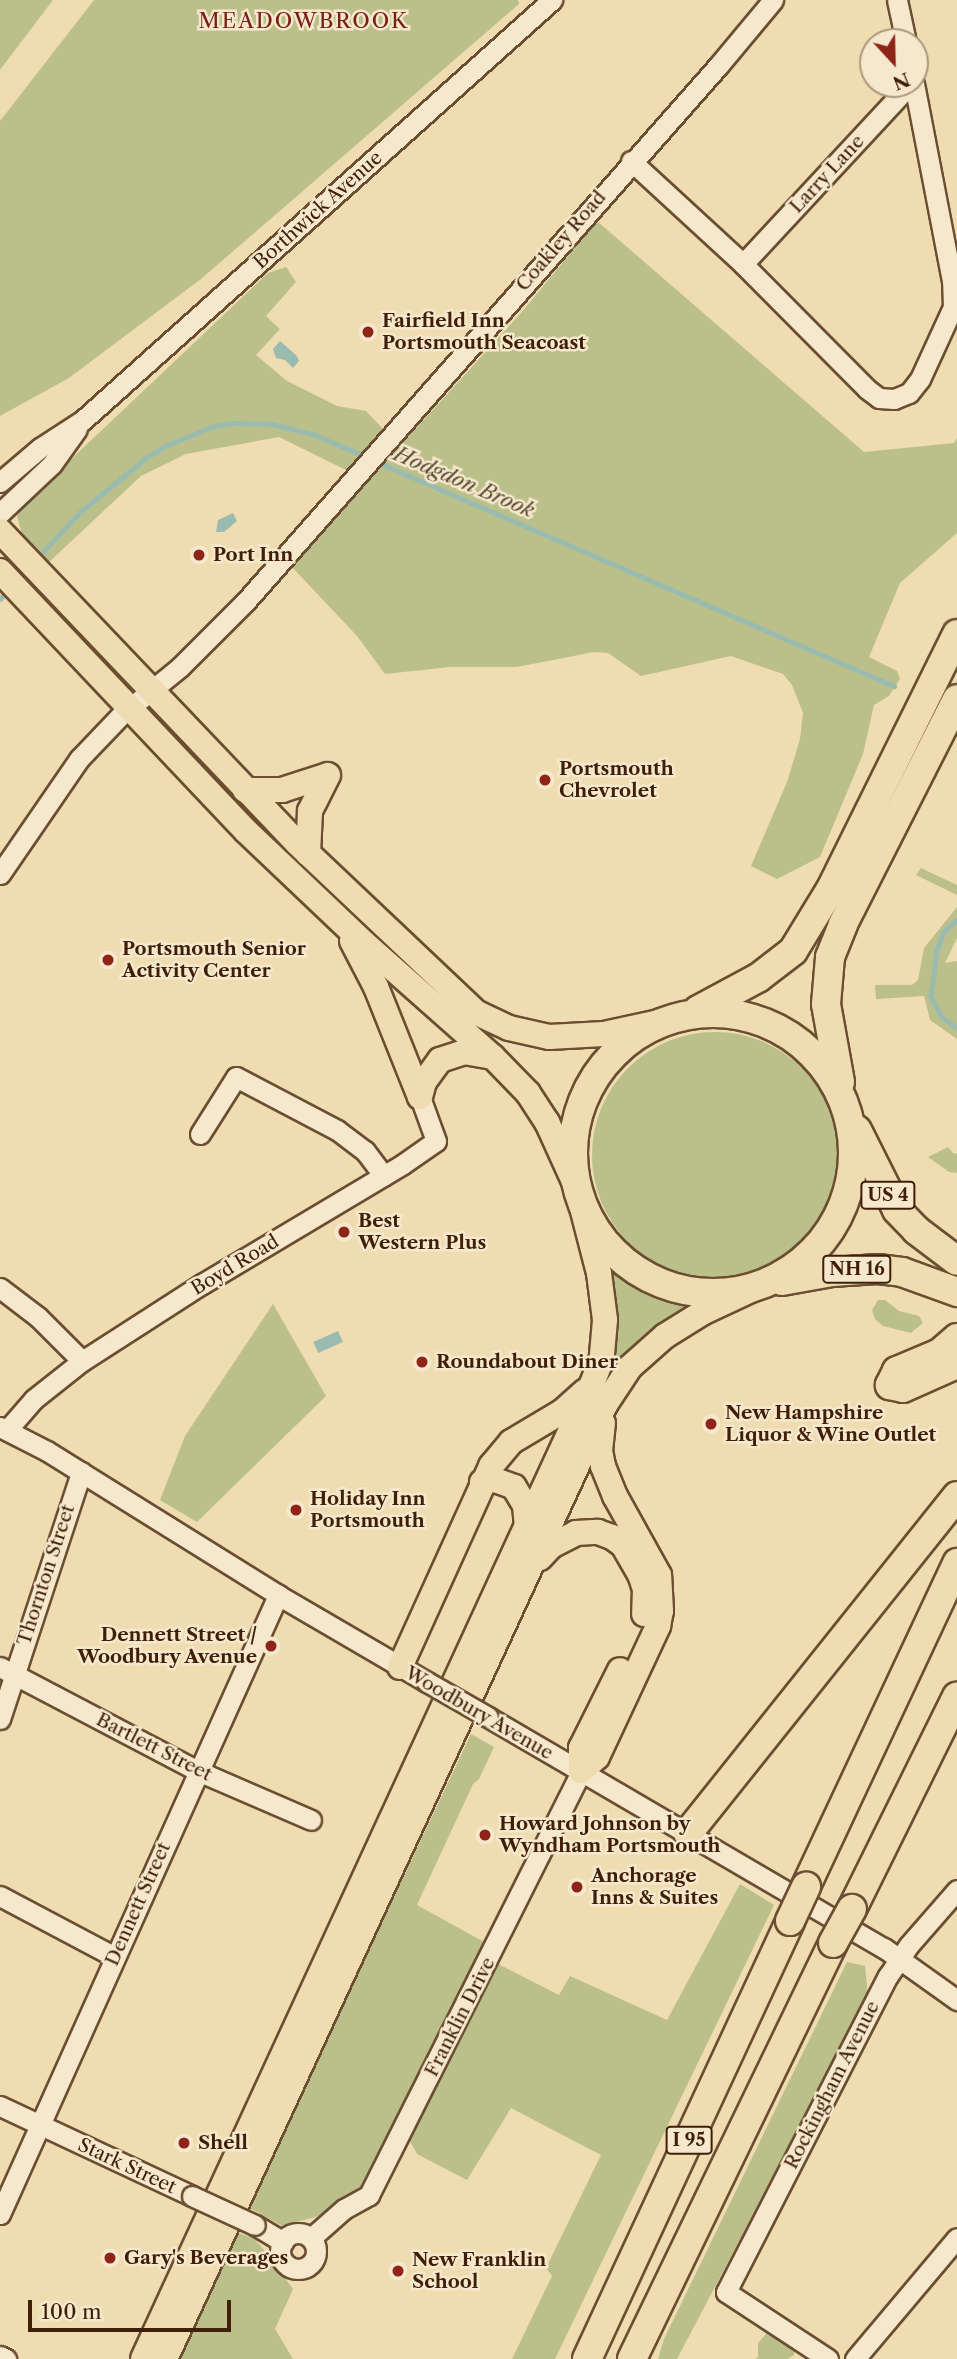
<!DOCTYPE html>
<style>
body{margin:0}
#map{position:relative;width:957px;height:2359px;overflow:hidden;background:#efdcb1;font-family:"Libre Caslon Text",serif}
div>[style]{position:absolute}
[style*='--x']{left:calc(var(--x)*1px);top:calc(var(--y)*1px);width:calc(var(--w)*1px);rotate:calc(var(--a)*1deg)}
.green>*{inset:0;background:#bbc08a}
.round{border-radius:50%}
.water>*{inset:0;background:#9abbaf;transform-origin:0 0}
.stream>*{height:4.5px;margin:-2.25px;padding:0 2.25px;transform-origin:2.25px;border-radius:2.25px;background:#9abbaf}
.roads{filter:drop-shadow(2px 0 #6b4e32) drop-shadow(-2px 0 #6b4e32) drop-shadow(0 2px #6b4e32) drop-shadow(0 -2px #6b4e32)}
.minor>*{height:19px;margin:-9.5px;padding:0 9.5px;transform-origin:9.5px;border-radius:9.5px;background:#f5e8cc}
.minor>.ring{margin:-9.5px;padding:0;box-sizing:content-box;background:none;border:19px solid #f5e8cc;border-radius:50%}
.major>*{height:24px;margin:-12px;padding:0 12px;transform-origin:12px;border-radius:12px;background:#efdcb1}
.highway>*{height:28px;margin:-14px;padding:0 14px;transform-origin:14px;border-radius:14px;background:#efdcb1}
.highway>.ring{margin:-14px;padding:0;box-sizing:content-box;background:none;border:28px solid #efdcb1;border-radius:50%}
.bridges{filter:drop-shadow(2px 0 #6b4e32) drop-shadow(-2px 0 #6b4e32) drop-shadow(0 2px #6b4e32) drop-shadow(0 -2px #6b4e32)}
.minor-bridge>*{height:19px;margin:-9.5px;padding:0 9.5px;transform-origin:9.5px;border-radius:9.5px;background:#f5e8cc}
.highway-bridge>*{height:28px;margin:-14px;padding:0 14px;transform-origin:14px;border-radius:14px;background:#efdcb1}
.dots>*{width:19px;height:19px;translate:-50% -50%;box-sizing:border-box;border:4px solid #f5e8cc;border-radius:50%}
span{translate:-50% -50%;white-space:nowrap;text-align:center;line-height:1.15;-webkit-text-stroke:5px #f5e8cc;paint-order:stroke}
.shield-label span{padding:2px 5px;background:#f5e8cc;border:2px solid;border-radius:5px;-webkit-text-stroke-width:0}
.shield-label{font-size:18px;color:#3f1f07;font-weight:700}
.street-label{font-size:19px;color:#3f1f07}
.poi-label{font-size:19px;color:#3f1f07;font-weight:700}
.left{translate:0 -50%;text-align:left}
.right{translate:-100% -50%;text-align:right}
.neighbourhood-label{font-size:21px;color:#7a1f14;letter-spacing:2px}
.water-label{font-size:21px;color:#5a4e39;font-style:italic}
.north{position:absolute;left:859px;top:28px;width:70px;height:70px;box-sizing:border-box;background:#f5e8cc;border:2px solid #ac987d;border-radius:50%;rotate:158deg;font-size:19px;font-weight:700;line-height:28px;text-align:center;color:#3f1f07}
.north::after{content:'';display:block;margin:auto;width:24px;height:32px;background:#8f2418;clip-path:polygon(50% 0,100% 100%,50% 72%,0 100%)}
.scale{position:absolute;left:28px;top:2300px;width:203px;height:32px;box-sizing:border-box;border:4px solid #3f1f07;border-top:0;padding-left:9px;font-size:21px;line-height:24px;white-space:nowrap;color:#3f1f07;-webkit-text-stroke:5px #f5e8cc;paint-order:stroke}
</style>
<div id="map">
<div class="green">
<i style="clip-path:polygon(0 0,53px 0,0 70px)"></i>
<i style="clip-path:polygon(94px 0,518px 0,519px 4px,201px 279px,69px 378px,0 416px,0 121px)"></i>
<i style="clip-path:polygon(597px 221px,864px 452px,954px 443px,957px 438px,957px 533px,900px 583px,869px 657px,897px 671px,900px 679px,889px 696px,874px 705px,863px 754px,820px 857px,777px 879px,751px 866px,787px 782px,800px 739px,803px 713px,792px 685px,783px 674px,731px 656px,641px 676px,608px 653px,594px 652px,517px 667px,450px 667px,385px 674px,357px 636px,291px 566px,521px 313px)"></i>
<i style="clip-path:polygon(286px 267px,296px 282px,266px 316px,280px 329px,256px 355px,287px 381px,337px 406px,366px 411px,384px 430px,348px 471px,279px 437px,186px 454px,141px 476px,48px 563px,22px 534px,17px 516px,27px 501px,268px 273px)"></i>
<i style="clip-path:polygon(921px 868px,957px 885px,957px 895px,916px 875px)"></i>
<i style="clip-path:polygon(957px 907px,957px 938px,945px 963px,957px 961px,957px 1039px,930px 1020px,924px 996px,876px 999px,875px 985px,912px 985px,918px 980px,924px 948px)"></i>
<i class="round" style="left:592px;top:1032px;width:246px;height:246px"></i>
<i style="clip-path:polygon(948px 1147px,954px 1154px,957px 1153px,957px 1173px,949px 1172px,928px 1157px)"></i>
<i style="clip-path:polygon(614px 1270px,650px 1294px,690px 1307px,648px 1335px,614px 1370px,607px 1367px,609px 1271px)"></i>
<i style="clip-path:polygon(878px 1300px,885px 1300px,899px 1311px,919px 1316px,923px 1323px,911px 1333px,883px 1326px,875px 1319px,872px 1310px)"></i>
<i style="clip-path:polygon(273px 1304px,326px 1396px,197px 1522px,160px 1500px,185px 1436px)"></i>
<i style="clip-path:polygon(471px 1734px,494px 1747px,479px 1779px,473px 1784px,417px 1905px,486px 1943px,361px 2187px,330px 2213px,282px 2226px,248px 2207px)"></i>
<i style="clip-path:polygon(740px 1884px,774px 1905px,555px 2359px,512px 2359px,552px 2276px,546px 2268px,601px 2155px,511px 2108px,467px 2180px,417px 2154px,410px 2141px,498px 1964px,559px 1995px,570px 1976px,667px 2020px)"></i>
<i style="clip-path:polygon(847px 1962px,865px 1966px,868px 1996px,677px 2359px,658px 2359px,664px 2339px)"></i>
<i style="clip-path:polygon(233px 2231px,253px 2238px,261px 2246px,293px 2289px,275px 2329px,293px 2359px,178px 2359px)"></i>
<i style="clip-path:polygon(768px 2332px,795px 2346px,794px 2355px,788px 2359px,755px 2359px,758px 2357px,758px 2343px)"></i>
</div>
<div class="water">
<i style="clip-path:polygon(280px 341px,297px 356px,299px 361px,293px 368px,285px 360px,276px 358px,273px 349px)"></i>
<i style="clip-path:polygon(233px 513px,237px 521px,224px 532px,216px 532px,218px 520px)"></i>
<i style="left:338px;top:1331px;width:12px;height:27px;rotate:66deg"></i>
</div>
<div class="stream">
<i style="--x:375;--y:461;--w:566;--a:23.44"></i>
<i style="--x:40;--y:555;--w:59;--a:-47.1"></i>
<i style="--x:80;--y:512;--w:85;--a:-39.3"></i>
<i style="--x:146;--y:458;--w:22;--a:-32"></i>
<i style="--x:165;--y:446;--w:50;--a:-22.4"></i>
<i style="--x:211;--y:427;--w:21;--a:-11"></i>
<i style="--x:232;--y:423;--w:39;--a:1"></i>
<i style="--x:271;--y:424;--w:43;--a:13.4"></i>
<i style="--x:313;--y:434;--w:59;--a:23.1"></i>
<i style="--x:0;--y:599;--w:11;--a:-49"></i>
<i style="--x:957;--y:920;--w:18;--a:137"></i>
<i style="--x:944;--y:932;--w:19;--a:111"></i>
<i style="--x:937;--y:950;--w:47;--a:97.3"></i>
<i style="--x:931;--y:997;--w:23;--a:61"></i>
<i style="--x:942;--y:1017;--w:19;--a:36"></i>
</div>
<div class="roads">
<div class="minor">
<i style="--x:897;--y:0;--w:43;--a:77.9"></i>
<i style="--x:631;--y:161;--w:152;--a:42.6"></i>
<i style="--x:743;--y:264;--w:176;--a:45.2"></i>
<i style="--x:867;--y:389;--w:15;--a:37"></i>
<i style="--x:879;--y:398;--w:15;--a:4"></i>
<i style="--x:894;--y:399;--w:16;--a:-22"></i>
<i style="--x:909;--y:393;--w:18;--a:-52"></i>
<i style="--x:920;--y:379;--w:79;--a:-65.4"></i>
<i style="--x:953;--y:307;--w:26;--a:-92"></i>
<i style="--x:952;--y:281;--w:201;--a:-100.9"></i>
<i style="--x:743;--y:264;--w:246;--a:-47.1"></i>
<i style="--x:0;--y:482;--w:52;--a:-40.4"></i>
<i style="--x:40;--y:448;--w:51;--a:-33.1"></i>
<i style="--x:83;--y:420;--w:630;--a:-41.85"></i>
<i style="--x:0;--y:513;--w:71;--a:-43.3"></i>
<i style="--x:52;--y:464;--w:43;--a:-54.5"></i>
<i style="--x:0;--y:874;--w:140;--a:-55.5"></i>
<i style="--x:79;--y:759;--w:61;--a:-46.3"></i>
<i style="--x:121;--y:715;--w:76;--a:-39.1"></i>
<i style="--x:180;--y:667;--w:93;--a:-45"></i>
<i style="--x:246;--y:601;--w:713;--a:-48.58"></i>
<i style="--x:718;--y:66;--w:86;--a:-50.2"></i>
<i style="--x:200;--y:1134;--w:67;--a:-57.7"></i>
<i style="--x:236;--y:1077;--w:114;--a:27.7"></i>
<i style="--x:337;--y:1130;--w:35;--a:37"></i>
<i style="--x:365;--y:1151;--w:31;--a:53"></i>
<i style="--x:0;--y:1288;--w:48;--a:37.3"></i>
<i style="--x:38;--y:1317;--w:62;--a:45"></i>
<i style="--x:0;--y:1427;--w:53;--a:27.1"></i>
<i style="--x:47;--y:1451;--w:272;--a:31.9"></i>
<i style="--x:278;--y:1595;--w:173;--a:30.3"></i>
<i style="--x:7;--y:1430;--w:41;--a:-48.9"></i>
<i style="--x:34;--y:1399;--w:61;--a:-38.4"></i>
<i style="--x:82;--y:1361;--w:143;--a:-32.7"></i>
<i style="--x:202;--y:1284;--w:234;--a:-30.8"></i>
<i style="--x:403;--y:1164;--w:40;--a:-34.9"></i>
<i style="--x:436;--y:1141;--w:47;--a:-110"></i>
<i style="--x:0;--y:1667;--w:224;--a:27.7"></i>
<i style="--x:198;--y:1771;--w:123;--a:23.4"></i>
<i style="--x:488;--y:1717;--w:458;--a:30.3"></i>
<i style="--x:884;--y:1948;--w:90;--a:35.5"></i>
<i style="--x:0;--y:1719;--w:260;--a:-71.8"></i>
<i style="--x:0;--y:1896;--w:130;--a:27.9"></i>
<i style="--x:0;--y:2106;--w:212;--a:25.1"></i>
<i style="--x:0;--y:2214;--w:679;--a:-65.81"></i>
<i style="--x:255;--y:2225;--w:33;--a:31"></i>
<i class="ring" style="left:280px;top:2233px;width:17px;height:17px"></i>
<i style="--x:311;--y:2238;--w:44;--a:-41.3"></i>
<i style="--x:344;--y:2209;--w:29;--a:-29"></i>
<i style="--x:369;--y:2195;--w:474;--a:-63.4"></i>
<i style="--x:0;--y:2356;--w:7;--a:27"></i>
<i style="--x:828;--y:2359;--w:122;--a:-146.7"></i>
<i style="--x:726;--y:2292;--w:355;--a:-62.9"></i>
<i style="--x:888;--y:1976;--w:37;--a:-56"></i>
<i style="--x:909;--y:1945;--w:73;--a:-48.9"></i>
<i style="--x:855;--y:2359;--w:158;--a:-49.9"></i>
</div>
<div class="major">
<i style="--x:0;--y:531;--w:431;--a:46.4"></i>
<i style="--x:297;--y:843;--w:248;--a:43.4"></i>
<i style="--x:477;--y:1013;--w:35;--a:25"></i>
<i style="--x:509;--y:1028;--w:41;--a:12.7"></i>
<i style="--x:549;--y:1037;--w:55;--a:-3.1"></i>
<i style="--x:604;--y:1034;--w:66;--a:-12.3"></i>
<i style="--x:0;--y:571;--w:358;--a:46.6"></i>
<i style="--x:246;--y:831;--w:163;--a:43.5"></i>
<i style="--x:364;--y:943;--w:172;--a:41.5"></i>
<i style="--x:493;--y:1057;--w:50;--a:45.8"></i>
<i style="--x:528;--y:1093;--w:35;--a:57"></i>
<i style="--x:547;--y:1122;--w:72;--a:65.6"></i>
<i style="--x:577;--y:1188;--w:88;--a:75.5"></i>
<i style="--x:599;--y:1273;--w:47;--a:82.7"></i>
<i style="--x:605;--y:1320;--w:38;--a:95"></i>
<i style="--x:602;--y:1358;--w:28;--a:111"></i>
<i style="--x:592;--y:1384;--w:1073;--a:114.73"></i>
<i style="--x:245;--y:790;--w:37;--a:0"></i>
<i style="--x:282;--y:790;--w:48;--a:-18.1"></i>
<i style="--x:308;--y:854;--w:43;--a:-87.3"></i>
<i style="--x:310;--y:811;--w:40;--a:-63.4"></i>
<i style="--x:352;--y:941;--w:52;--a:62.4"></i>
<i style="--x:376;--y:987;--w:118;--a:68.2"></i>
<i style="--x:420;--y:1097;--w:16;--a:-75"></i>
<i style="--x:424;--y:1082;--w:27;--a:-54"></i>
<i style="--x:440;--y:1060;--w:25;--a:-18"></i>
<i style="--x:464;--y:1052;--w:29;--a:10"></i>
<i style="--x:482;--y:1482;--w:13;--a:-9"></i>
<i style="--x:495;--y:1480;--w:20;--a:20"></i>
<i style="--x:514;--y:1487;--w:21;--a:59"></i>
<i style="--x:525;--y:1505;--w:22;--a:85"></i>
<i style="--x:540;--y:1558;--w:16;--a:-47"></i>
<i style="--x:551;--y:1546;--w:28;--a:-27"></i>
<i style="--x:576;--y:1533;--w:22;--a:-3"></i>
<i style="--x:598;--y:1532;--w:15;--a:20"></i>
<i style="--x:612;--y:1537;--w:14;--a:36"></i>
<i style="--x:623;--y:1545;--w:34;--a:60"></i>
<i style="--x:640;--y:1574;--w:16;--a:72"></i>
<i style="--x:645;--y:1589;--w:25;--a:92"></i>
<i style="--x:400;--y:1667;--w:221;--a:-65.6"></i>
<i style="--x:491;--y:1466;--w:31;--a:-50"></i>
<i style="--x:511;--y:1442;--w:61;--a:-30.8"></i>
<i style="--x:563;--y:1411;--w:30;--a:-42"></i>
<i style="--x:581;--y:1771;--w:21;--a:-41"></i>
<i style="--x:597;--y:1757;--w:145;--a:-65"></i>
<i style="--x:658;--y:1626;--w:15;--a:-79"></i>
<i style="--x:661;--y:1611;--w:36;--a:-93"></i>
<i style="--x:659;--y:1575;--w:90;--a:-119.1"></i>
<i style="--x:615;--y:1496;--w:32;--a:-112"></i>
<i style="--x:603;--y:1466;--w:15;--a:-101"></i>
<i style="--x:600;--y:1451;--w:28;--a:-84"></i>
<i style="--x:581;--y:1771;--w:23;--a:-90"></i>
<i style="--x:581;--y:1748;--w:87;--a:-63.4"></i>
<i style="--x:165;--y:2359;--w:1051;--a:-65.24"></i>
<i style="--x:605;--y:1405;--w:45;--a:-56.7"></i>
<i style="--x:630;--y:1367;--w:47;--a:-41.5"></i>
<i style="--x:665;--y:1336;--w:44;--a:-31.9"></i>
<i style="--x:702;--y:1313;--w:59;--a:-25.3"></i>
</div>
<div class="highway">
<i style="--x:698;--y:1010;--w:68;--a:-28.1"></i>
<i style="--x:758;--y:978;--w:44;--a:-37.6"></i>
<i style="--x:793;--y:951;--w:75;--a:-58.6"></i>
<i style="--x:832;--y:887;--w:282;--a:-63.7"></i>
<i class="ring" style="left:573px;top:1013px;width:252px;height:252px"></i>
<i style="--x:840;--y:1082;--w:79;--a:-100.2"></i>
<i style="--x:826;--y:1004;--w:47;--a:-85.1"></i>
<i style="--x:830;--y:957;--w:35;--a:-68"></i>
<i style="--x:843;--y:924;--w:252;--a:-63.1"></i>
<i style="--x:857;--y:1130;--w:89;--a:63.4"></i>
<i style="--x:897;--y:1210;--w:28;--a:46"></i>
<i style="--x:916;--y:1230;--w:51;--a:37.1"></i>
<i style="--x:782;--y:1281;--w:51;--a:-10.2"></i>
<i style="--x:832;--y:1272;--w:46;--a:-3.7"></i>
<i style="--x:878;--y:1269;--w:24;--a:7"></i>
<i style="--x:902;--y:1272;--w:59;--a:20"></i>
<i style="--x:957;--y:1338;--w:23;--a:139"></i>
<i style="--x:940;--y:1353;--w:47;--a:157.3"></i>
<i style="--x:897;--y:1371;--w:16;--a:117"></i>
<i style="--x:890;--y:1385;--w:13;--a:13"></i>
<i style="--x:903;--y:1388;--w:59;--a:-24"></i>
<i style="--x:688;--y:1833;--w:431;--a:-51.4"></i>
<i style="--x:806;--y:1886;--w:357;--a:-64.9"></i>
<i style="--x:852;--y:1909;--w:237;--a:-63.7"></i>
<i style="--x:587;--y:2359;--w:483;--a:-65.1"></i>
<i style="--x:632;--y:2359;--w:462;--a:-64.2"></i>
</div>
</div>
<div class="bridges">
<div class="minor-bridge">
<i style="--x:427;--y:1682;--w:70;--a:29.8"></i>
<i style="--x:192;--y:2196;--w:69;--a:24.7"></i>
</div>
<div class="highway-bridge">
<i style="--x:790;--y:1921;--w:38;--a:-65"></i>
<i style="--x:833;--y:1943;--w:39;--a:-61"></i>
</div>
</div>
<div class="dots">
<i style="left:368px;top:332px;background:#8f2418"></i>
<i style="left:199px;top:555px;background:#8f2418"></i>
<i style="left:545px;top:780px;background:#8f2418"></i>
<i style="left:108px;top:960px;background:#8f2418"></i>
<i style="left:344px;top:1232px;background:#8f2418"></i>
<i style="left:422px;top:1362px;background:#8f2418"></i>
<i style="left:711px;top:1424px;background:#8f2418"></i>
<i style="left:296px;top:1510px;background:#8f2418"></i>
<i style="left:271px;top:1646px;background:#8f2418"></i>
<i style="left:485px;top:1835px;background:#8f2418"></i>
<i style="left:577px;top:1887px;background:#8f2418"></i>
<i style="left:184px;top:2143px;background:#8f2418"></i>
<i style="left:110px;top:2258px;background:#8f2418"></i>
<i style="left:398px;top:2271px;background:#8f2418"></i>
</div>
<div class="shield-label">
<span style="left:888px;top:1195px">US 4</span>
<span style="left:857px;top:1269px">NH 16</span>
<span style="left:689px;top:2140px">I 95</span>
</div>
<div class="street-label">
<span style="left:827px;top:174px;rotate:-47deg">Larry Lane</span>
<span style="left:318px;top:210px;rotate:-42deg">Borthwick Avenue</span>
<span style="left:561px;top:241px;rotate:-49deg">Coakley Road</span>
<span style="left:235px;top:1265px;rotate:-31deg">Boyd Road</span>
<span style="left:46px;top:1575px;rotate:-72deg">Thornton Street</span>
<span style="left:479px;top:1713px;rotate:30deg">Woodbury Avenue</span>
<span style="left:154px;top:1747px;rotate:27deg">Bartlett Street</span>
<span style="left:138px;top:1904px;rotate:-66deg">Dennett Street</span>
<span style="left:460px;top:2017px;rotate:-63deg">Franklin Drive</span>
<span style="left:832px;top:2085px;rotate:-63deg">Rockingham Avenue</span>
<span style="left:127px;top:2166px;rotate:25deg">Stark Street</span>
</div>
<div class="poi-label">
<span class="left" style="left:382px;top:332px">Fairfield Inn<br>Portsmouth Seacoast</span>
<span class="left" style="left:213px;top:555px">Port Inn</span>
<span class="left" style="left:559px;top:780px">Portsmouth<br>Chevrolet</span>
<span class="left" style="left:122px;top:960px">Portsmouth Senior<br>Activity Center</span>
<span class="left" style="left:358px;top:1232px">Best<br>Western Plus</span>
<span class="left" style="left:436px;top:1362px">Roundabout Diner</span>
<span class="left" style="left:725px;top:1424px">New Hampshire<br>Liquor &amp; Wine Outlet</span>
<span class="left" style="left:310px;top:1510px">Holiday Inn<br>Portsmouth</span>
<span class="right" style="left:257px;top:1646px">Dennett Street /<br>Woodbury Avenue</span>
<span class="left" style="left:499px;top:1835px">Howard Johnson by<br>Wyndham Portsmouth</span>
<span class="left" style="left:591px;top:1887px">Anchorage<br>Inns &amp; Suites</span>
<span class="left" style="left:198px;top:2143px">Shell</span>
<span class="left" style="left:124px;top:2258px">Gary's Beverages</span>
<span class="left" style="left:412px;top:2271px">New Franklin<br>School</span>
</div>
<div class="neighbourhood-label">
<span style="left:304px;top:21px">MEADOWBROOK</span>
</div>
<div class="water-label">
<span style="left:464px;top:482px;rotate:23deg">Hodgdon Brook</span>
</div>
<div class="north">N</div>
<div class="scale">100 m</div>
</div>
